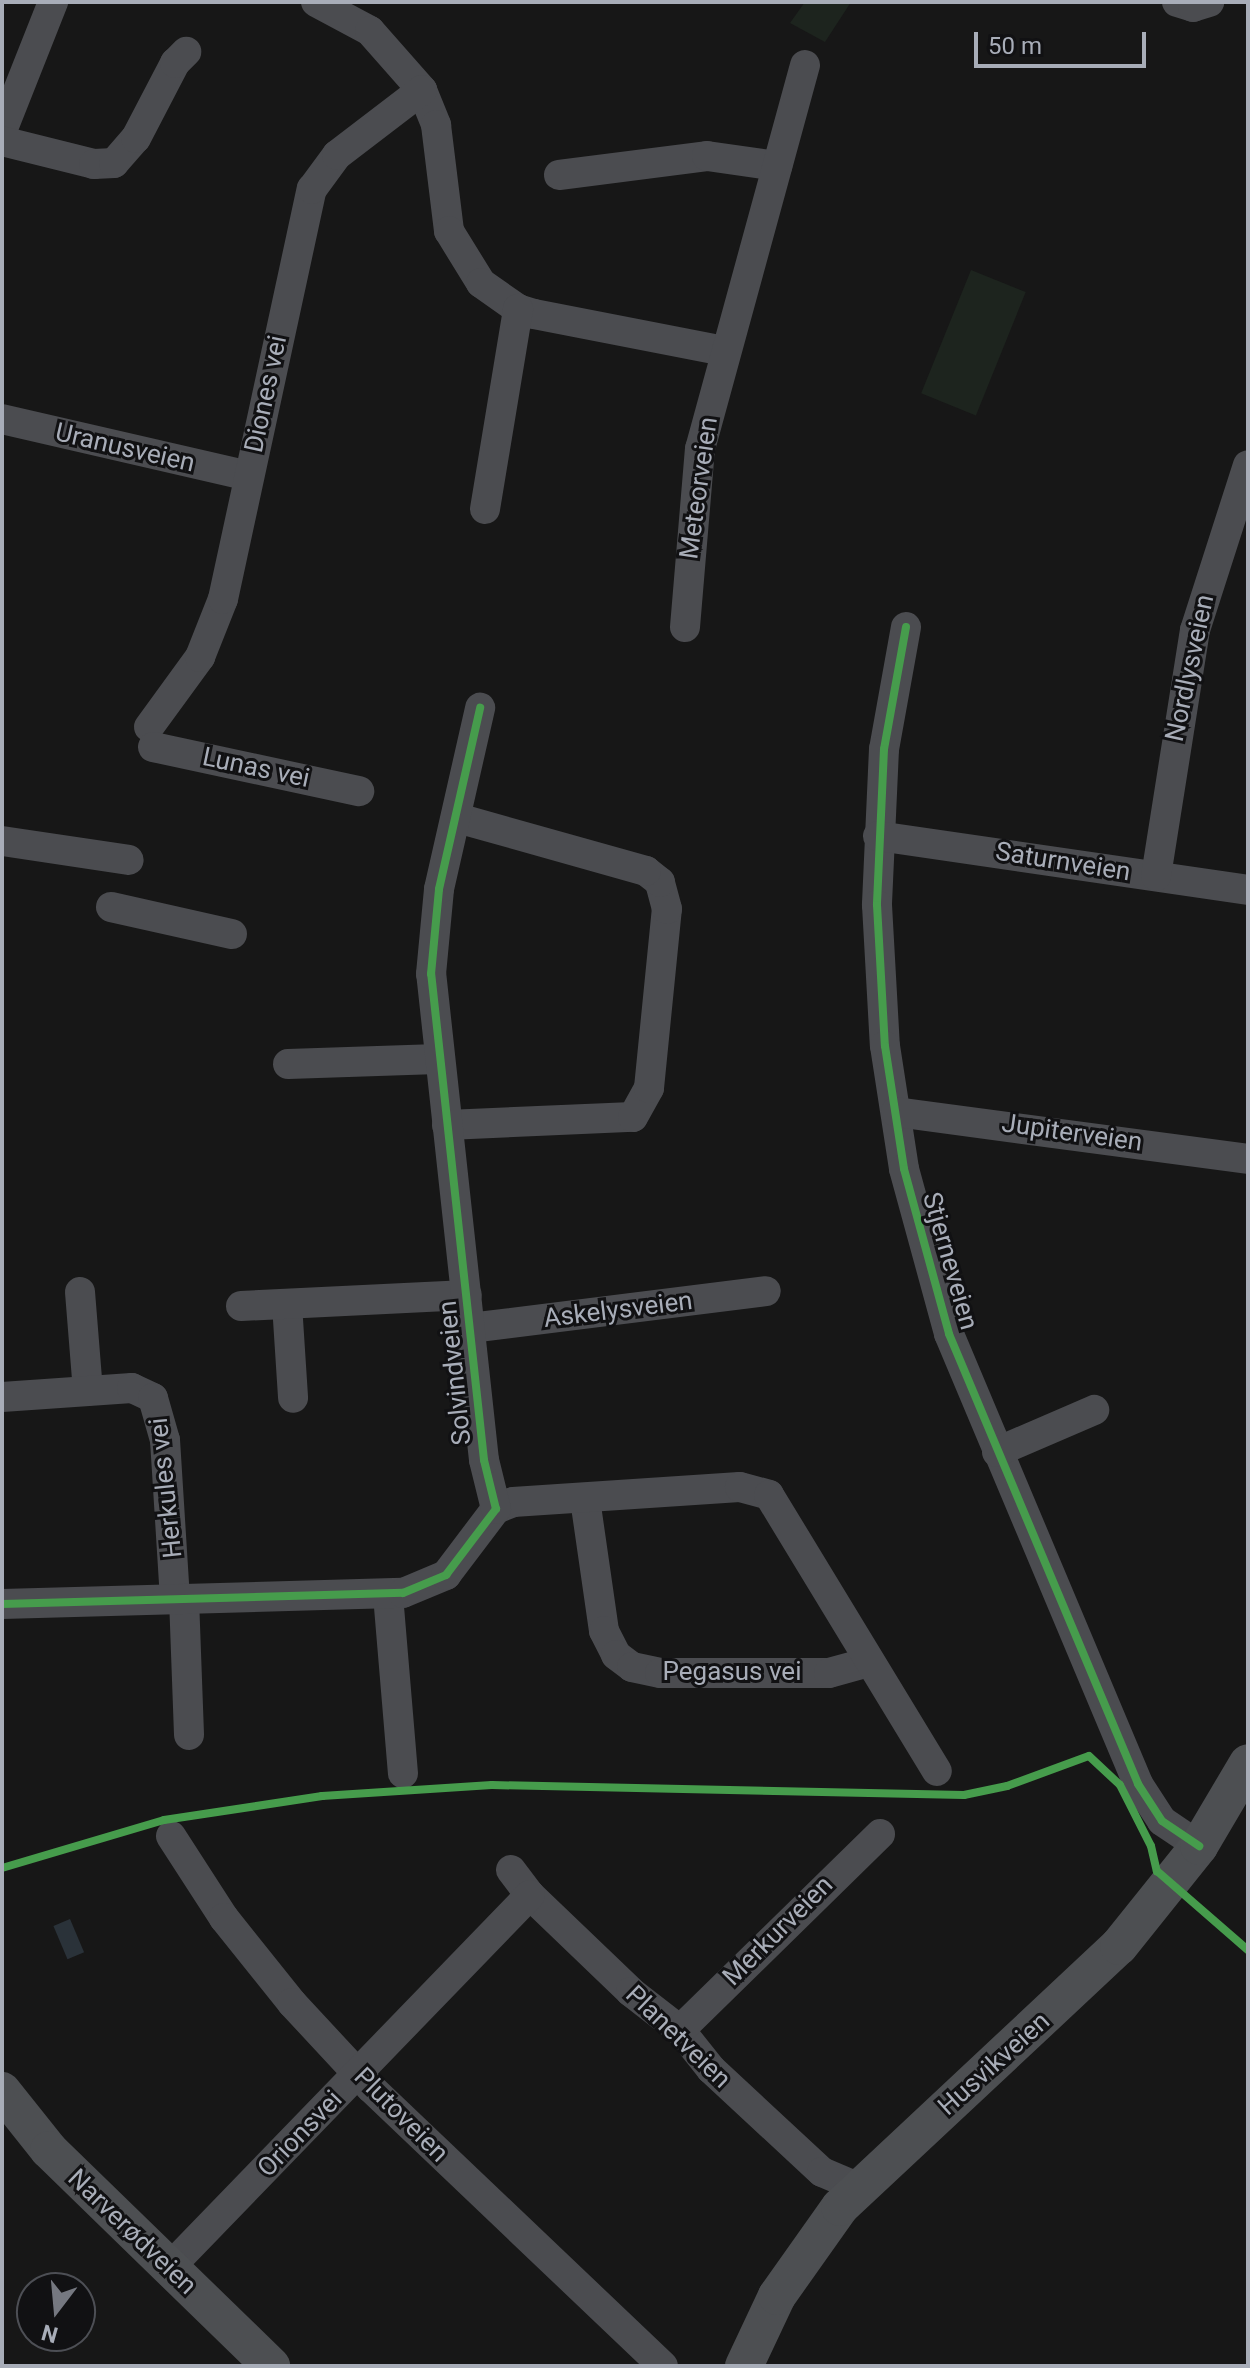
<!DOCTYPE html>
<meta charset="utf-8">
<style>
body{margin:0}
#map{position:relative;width:1250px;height:2368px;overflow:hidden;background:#171717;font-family:Roboto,sans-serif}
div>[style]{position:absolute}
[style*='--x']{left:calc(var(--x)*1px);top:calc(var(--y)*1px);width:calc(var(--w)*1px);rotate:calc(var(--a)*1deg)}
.green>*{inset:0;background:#1d241e;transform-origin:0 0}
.water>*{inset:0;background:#2a3239;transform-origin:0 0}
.minor>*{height:30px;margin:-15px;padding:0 15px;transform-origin:15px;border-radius:15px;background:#4b4c50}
.major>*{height:38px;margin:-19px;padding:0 19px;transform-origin:19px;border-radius:19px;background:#4d4f52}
.cycleway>*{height:8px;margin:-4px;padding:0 4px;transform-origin:4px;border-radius:4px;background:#469c4c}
span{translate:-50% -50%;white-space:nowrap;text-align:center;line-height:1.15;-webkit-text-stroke:6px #111113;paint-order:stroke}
.street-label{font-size:26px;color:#a8adb8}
.frame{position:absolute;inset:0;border:4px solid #a8adb8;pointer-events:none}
.north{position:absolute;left:16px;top:2272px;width:80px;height:80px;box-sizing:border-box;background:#111113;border:2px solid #4d4f55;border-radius:50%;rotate:196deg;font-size:22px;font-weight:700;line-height:32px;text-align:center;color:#a8adb8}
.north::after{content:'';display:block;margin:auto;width:28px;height:36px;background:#757880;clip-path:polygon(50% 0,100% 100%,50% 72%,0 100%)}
.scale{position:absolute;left:974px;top:32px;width:172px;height:36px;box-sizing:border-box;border:4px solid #a8adb8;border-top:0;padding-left:10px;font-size:24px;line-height:28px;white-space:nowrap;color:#a8adb8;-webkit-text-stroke:6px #111113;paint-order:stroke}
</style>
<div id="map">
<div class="green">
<i style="clip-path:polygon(805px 2px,851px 2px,825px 42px,790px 23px)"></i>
<i style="left:971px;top:270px;width:59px;height:133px;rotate:22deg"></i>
</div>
<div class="water">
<i style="left:70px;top:1919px;width:36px;height:18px;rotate:67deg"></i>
</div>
<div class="minor">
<i style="--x:316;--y:2;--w:61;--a:28.2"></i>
<i style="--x:370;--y:31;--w:79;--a:48.6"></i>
<i style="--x:422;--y:90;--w:38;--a:68"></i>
<i style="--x:436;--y:125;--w:107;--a:83"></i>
<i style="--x:449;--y:231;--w:61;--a:58.4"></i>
<i style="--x:481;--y:283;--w:45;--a:35.1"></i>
<i style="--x:518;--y:309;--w:17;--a:17"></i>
<i style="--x:534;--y:314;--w:195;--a:11"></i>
<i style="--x:1177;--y:2;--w:17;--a:17"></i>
<i style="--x:1193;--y:7;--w:17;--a:-17"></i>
<i style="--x:2;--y:131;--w:139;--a:-68.4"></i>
<i style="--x:2;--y:141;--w:95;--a:14"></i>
<i style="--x:94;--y:164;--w:20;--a:-3"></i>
<i style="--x:114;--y:163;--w:33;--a:-49"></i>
<i style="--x:136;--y:138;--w:85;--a:-62.5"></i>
<i style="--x:175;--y:63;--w:16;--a:-45"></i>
<i style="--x:559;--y:175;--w:149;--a:-7.3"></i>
<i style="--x:707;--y:156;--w:71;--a:8.1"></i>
<i style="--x:2;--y:419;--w:253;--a:13"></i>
<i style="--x:485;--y:509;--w:203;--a:-80.6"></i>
<i style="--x:685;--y:627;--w:179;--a:-85.2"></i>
<i style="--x:700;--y:449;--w:398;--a:-74.7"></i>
<i style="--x:906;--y:627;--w:124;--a:100.2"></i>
<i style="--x:884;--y:749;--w:156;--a:92.6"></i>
<i style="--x:877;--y:905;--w:141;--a:86.8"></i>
<i style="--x:885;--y:1046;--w:124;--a:81.2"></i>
<i style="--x:904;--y:1169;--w:171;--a:74.7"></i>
<i style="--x:949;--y:1334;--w:488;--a:67.2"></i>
<i style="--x:1138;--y:1784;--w:44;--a:57"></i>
<i style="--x:1162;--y:1821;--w:45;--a:34"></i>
<i style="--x:149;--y:727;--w:87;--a:-53.9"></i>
<i style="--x:200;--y:657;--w:62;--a:-68.4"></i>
<i style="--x:223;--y:599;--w:420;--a:-77.8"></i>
<i style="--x:312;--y:189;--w:42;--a:-53.7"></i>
<i style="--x:337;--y:155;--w:107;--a:-37.4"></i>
<i style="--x:153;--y:747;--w:211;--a:12.1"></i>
<i style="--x:878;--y:836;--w:374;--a:8.3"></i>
<i style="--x:2;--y:841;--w:128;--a:8.5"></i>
<i style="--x:1156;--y:876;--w:249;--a:-81"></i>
<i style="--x:1195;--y:630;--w:173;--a:-72.2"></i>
<i style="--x:111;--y:907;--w:124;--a:12.6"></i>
<i style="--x:288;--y:1064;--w:150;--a:-1.9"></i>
<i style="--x:896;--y:1112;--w:355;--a:7.6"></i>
<i style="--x:447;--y:1125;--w:186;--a:-2.5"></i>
<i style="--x:633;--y:1117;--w:33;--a:-61"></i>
<i style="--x:649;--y:1088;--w:180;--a:-84.3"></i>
<i style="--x:667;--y:909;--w:28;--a:-105"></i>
<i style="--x:660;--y:882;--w:18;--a:-142"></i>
<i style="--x:646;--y:871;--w:196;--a:-164.3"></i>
<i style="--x:80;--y:1292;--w:99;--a:85.4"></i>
<i style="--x:287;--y:1304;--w:94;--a:86.3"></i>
<i style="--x:241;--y:1306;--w:226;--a:-2.8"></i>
<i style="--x:470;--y:1328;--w:298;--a:-7.1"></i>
<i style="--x:2;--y:1397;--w:130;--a:-4"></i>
<i style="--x:132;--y:1388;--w:23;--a:25"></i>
<i style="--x:153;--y:1398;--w:44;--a:74.1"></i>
<i style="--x:165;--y:1440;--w:158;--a:86.4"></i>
<i style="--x:997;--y:1452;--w:106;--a:-23.4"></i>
<i style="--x:585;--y:1499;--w:133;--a:81.8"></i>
<i style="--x:604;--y:1631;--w:27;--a:63"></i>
<i style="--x:616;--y:1655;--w:20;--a:37"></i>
<i style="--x:632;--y:1667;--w:29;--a:12"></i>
<i style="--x:660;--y:1673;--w:169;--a:0"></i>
<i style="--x:829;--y:1673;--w:41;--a:-15.4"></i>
<i style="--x:496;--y:1509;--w:18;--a:-22"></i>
<i style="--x:513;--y:1502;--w:227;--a:-3.8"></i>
<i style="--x:740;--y:1487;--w:30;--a:15"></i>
<i style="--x:769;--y:1495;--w:323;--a:58.7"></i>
<i style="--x:388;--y:1595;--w:179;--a:85.2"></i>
<i style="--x:184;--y:1598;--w:137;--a:87.9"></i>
<i style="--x:2;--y:1604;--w:401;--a:-1.6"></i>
<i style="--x:403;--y:1593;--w:47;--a:-22.7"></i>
<i style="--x:446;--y:1575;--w:83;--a:-52.9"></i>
<i style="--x:496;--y:1509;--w:50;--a:-103.8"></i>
<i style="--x:484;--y:1460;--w:489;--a:-96.2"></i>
<i style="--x:431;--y:974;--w:85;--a:-84.6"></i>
<i style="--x:439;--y:889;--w:186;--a:-77.2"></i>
<i style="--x:171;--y:1836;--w:98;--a:57.1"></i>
<i style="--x:224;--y:1918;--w:109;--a:51.3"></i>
<i style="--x:292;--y:2003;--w:116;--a:47.1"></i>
<i style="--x:371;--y:2088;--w:403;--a:43.6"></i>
<i style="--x:511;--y:1870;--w:31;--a:53"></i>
<i style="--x:530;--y:1895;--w:140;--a:43.8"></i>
<i style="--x:631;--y:1992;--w:62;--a:37.8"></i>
<i style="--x:680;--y:2030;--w:50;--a:51.5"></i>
<i style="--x:711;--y:2069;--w:151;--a:42.9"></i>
<i style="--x:822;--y:2172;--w:39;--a:23"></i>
<i style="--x:680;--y:2030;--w:280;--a:-44.4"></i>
<i style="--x:169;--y:2268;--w:519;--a:-45.94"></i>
</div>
<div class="major">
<i style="--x:2;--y:2091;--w:75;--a:51.5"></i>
<i style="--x:49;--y:2150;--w:310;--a:44.2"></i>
<i style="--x:744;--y:2366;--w:77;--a:-64.8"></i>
<i style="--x:777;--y:2296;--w:109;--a:-54.7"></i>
<i style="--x:840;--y:2207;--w:382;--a:-43.1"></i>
<i style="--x:1119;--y:1946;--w:128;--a:-51.3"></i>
<i style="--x:1199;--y:1846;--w:96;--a:-59.4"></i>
</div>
<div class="cycleway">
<i style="--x:906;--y:627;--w:124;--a:100.2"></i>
<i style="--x:884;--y:749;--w:156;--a:92.6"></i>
<i style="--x:877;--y:905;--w:141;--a:86.8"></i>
<i style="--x:885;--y:1046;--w:124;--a:81.2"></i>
<i style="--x:904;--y:1169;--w:171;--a:74.7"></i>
<i style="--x:949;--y:1334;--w:488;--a:67.2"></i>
<i style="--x:1138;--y:1784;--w:44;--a:57"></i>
<i style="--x:1162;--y:1821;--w:45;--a:34"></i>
<i style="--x:2;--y:1604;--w:401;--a:-1.6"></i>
<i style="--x:403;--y:1593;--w:47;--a:-22.7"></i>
<i style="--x:446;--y:1575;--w:83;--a:-52.9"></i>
<i style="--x:496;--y:1509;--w:50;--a:-103.8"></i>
<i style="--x:484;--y:1460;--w:489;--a:-96.2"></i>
<i style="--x:431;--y:974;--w:85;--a:-84.6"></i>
<i style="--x:439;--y:889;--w:186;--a:-77.2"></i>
<i style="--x:2;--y:1868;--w:169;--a:-16.5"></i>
<i style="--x:164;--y:1820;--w:160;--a:-8.6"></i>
<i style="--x:322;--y:1796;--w:170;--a:-3.7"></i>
<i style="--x:492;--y:1785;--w:472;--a:1.2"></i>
<i style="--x:964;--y:1795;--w:44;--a:-11.8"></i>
<i style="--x:1007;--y:1786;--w:87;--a:-20.1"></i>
<i style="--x:1089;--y:1756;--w:42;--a:43.1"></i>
<i style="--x:1120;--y:1785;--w:68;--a:63.1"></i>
<i style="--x:1151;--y:1846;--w:26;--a:77"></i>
<i style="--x:1157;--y:1871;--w:121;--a:41"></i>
</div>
<div class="street-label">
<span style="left:266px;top:394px;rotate:-78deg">Diones vei</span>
<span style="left:125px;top:448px;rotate:13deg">Uranusveien</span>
<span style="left:699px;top:488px;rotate:-82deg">Meteorveien</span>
<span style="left:1190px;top:668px;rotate:-78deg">Nordlysveien</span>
<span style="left:256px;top:768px;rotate:12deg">Lunas vei</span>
<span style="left:1063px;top:862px;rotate:9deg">Saturnveien</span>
<span style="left:1072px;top:1133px;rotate:8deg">Jupiterveien</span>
<span style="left:950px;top:1261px;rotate:74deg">Stjerneveien</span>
<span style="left:618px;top:1310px;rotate:-7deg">Askelysveien</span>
<span style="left:455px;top:1373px;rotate:-96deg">Solvindveien</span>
<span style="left:166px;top:1488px;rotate:-96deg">Herkules vei</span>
<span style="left:732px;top:1672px">Pegasus vei</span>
<span style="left:778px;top:1931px;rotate:-45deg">Merkurveien</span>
<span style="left:678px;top:2037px;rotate:44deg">Planetveien</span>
<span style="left:994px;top:2064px;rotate:-42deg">Husvikveien</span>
<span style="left:401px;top:2115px;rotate:45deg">Plutoveien</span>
<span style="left:300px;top:2134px;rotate:-46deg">Orionsvei</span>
<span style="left:132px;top:2232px;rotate:44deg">Narverødveien</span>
</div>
<div class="frame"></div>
<div class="north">N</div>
<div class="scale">50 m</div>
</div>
